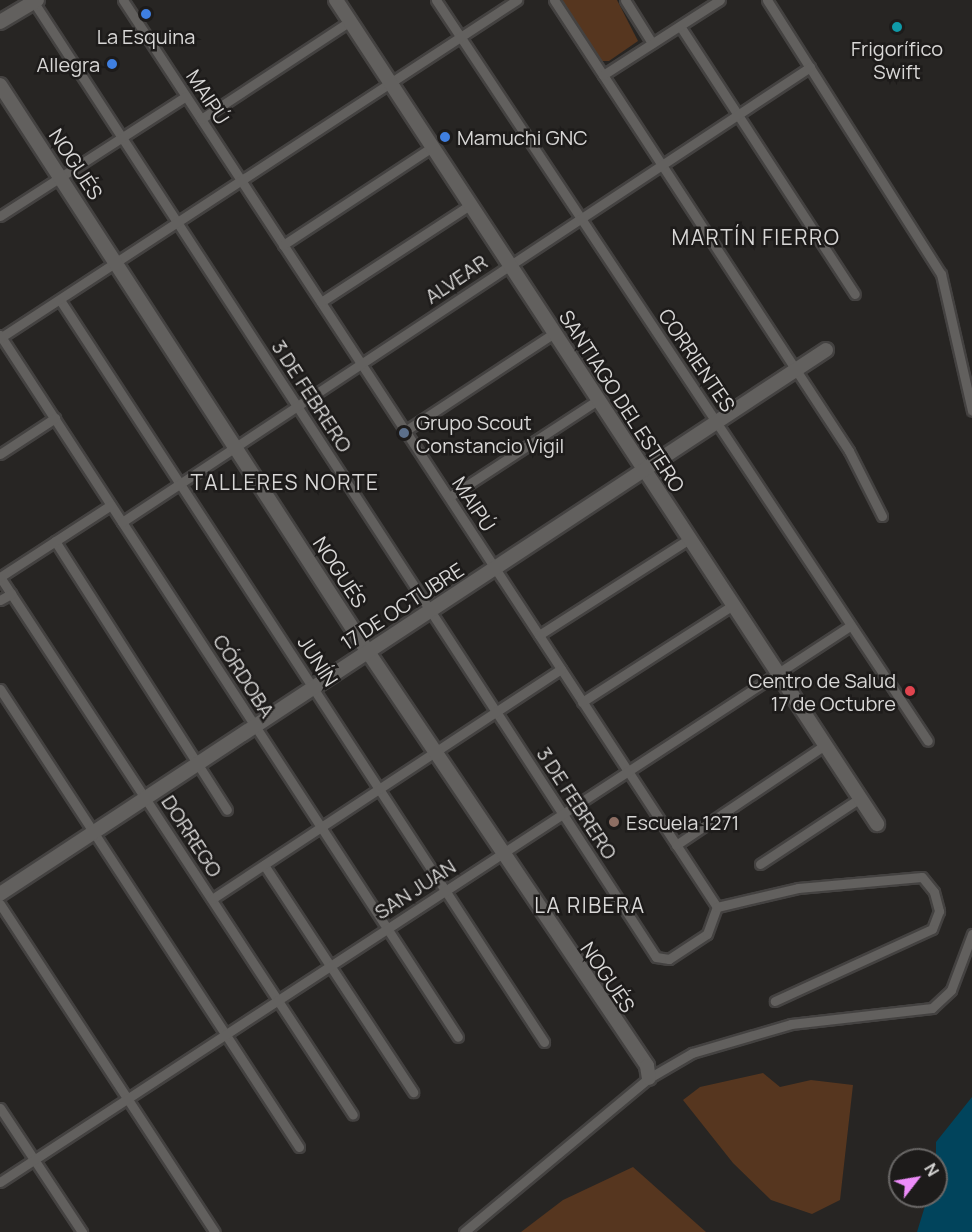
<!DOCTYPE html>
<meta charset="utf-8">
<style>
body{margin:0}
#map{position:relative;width:972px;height:1232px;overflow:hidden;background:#272523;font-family:Manrope,sans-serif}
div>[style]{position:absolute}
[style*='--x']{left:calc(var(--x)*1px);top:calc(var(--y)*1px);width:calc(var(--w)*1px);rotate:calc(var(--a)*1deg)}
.green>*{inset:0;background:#56361f}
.water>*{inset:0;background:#01445c}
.roads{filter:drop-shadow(2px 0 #444241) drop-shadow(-2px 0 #444241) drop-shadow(0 2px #444241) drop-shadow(0 -2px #444241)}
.street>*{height:9px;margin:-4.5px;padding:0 4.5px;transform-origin:4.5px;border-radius:4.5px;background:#62605e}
.secondary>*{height:14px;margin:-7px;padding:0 7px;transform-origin:7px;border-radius:7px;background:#62605e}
.dots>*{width:16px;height:16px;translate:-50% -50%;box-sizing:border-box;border:3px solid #1d1b1a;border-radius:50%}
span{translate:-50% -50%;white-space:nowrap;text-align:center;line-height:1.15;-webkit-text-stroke:5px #1d1b1a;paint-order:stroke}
.poi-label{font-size:20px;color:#d8d7d6}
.right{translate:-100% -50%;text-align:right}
.left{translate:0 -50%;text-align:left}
.street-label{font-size:20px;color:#d8d7d6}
.neighbourhood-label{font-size:21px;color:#d8d7d6;letter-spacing:1.5px}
.north{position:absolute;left:888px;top:1148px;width:60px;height:60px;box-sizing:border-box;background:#1d1b1a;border:2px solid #686665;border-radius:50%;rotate:59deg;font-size:16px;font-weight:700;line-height:24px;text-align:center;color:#d8d7d6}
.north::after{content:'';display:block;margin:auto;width:21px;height:27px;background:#ed8cf9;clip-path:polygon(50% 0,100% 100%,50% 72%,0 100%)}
</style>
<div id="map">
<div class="green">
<i style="clip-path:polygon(557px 0,617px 0,638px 41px,609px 61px,597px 61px)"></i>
<i style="clip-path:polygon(763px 1073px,780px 1087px,811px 1080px,853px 1085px,840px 1200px,812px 1214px,771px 1200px,733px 1163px,683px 1100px,700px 1087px)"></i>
<i style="clip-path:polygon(633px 1167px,706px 1232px,521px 1232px,563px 1200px)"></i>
</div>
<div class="water">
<i style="clip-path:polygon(972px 1097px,972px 1232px,917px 1232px,928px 1196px,936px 1196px,936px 1142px)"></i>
</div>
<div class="roads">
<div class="street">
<i style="--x:123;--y:0;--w:1084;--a:56.78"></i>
<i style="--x:436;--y:0;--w:889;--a:56.42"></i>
<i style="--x:554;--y:0;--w:539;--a:56.81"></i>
<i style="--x:849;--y:451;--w:73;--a:63.1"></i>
<i style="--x:625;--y:0;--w:51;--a:57.9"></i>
<i style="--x:767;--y:0;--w:325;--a:57.6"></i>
<i style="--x:941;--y:274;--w:140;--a:77.2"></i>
<i style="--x:33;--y:1;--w:1141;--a:56.91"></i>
<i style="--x:656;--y:957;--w:13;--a:9"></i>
<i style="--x:669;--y:959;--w:45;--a:-33.3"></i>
<i style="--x:707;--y:934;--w:29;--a:-70"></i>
<i style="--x:680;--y:26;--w:320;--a:56.9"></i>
<i style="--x:603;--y:75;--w:139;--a:-32.7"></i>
<i style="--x:201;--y:119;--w:178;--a:-33.3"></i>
<i style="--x:0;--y:216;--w:221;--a:-32.8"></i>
<i style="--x:283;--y:245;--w:178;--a:-33.3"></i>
<i style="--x:60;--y:300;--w:886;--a:56.88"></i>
<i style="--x:321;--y:302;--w:178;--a:-33.1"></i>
<i style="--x:0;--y:335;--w:838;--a:56.88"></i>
<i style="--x:0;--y:338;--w:618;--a:-33.18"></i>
<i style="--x:405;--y:431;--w:178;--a:-33.3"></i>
<i style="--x:0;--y:454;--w:66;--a:-33.2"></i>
<i style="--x:449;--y:497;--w:178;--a:-33.1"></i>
<i style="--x:122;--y:522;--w:825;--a:-33.48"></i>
<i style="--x:55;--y:541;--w:319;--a:57.4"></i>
<i style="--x:0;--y:577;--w:643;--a:56.73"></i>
<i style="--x:0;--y:577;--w:132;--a:-33"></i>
<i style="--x:0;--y:600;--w:13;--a:-29"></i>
<i style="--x:539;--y:635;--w:178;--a:-32.6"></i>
<i style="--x:0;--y:689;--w:547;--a:56.86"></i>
<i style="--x:582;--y:702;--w:179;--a:-32.7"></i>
<i style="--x:676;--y:845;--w:179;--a:-33.9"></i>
<i style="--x:760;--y:864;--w:120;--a:-33.4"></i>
<i style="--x:264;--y:865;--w:272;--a:56.7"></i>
<i style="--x:212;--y:899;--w:418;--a:-33.4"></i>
<i style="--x:0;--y:904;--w:392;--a:56.8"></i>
<i style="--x:717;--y:907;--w:83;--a:-13.2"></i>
<i style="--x:798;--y:888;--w:124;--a:-5.1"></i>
<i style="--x:922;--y:877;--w:19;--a:51"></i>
<i style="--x:934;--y:892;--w:20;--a:75"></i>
<i style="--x:939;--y:911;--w:19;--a:111"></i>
<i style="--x:932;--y:929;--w:173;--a:155.4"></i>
<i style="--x:0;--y:1108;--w:149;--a:56.5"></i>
<i style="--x:0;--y:1182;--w:1016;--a:-33.19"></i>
<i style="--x:464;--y:1232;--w:241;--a:-39.8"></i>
<i style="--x:649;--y:1078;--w:50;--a:-30.2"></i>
<i style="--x:692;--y:1053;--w:103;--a:-16.3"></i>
<i style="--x:791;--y:1024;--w:142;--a:-6.5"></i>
<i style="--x:932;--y:1008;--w:26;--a:-43"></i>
<i style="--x:951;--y:990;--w:60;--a:-69.4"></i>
</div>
<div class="secondary">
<i style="--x:336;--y:0;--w:986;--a:56.71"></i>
<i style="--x:0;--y:22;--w:43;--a:-30.7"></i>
<i style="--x:0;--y:85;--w:676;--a:57.02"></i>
<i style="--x:368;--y:652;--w:499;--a:56"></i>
<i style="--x:647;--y:1066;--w:12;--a:81"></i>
<i style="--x:0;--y:894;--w:989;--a:-33.37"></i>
</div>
</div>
<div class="dots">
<i style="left:146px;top:14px;background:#3f7fe0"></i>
<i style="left:897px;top:27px;background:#0f9aa8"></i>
<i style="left:112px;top:64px;background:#3f7fe0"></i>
<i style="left:445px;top:137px;background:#3f7fe0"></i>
<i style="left:404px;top:433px;background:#5c6f8a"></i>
<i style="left:910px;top:691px;background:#e0444e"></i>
<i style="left:614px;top:822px;background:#8d6e63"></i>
</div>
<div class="poi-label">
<span style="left:146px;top:36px">La Esquina</span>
<span style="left:897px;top:60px">Frigorífico<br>Swift</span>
<span class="right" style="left:100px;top:64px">Allegra</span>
<span class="left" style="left:457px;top:137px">Mamuchi GNC</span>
<span class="left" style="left:416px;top:434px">Grupo Scout<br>Constancio Vigil</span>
<span class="right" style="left:896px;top:692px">Centro de Salud<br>17 de Octubre</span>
<span class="left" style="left:626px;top:822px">Escuela 1271</span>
</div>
<div class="street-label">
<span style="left:208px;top:97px;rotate:57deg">MAIPÚ</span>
<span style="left:76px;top:164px;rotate:57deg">NOGUÉS</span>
<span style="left:456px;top:279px;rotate:-34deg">ALVEAR</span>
<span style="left:697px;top:360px;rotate:56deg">CORRIENTES</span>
<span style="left:312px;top:396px;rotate:57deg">3 DE FEBRERO</span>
<span style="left:622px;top:401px;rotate:57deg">SANTIAGO DEL ESTERO</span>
<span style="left:474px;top:504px;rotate:57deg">MAIPÚ</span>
<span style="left:340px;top:572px;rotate:57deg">NOGUÉS</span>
<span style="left:402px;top:606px;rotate:-33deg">17 DE OCTUBRE</span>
<span style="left:318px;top:661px;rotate:57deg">JUNÍN</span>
<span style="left:244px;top:676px;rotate:57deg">CÓRDOBA</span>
<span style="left:577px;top:803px;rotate:57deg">3 DE FEBRERO</span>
<span style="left:192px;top:836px;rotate:57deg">DORREGO</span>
<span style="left:415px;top:889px;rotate:-33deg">SAN JUAN</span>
<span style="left:608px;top:977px;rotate:56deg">NOGUÉS</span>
</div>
<div class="neighbourhood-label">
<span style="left:756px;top:237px">MARTÍN FIERRO</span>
<span style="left:285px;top:482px">TALLERES NORTE</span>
<span style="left:590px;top:905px">LA RIBERA</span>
</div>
<div class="north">N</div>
</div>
